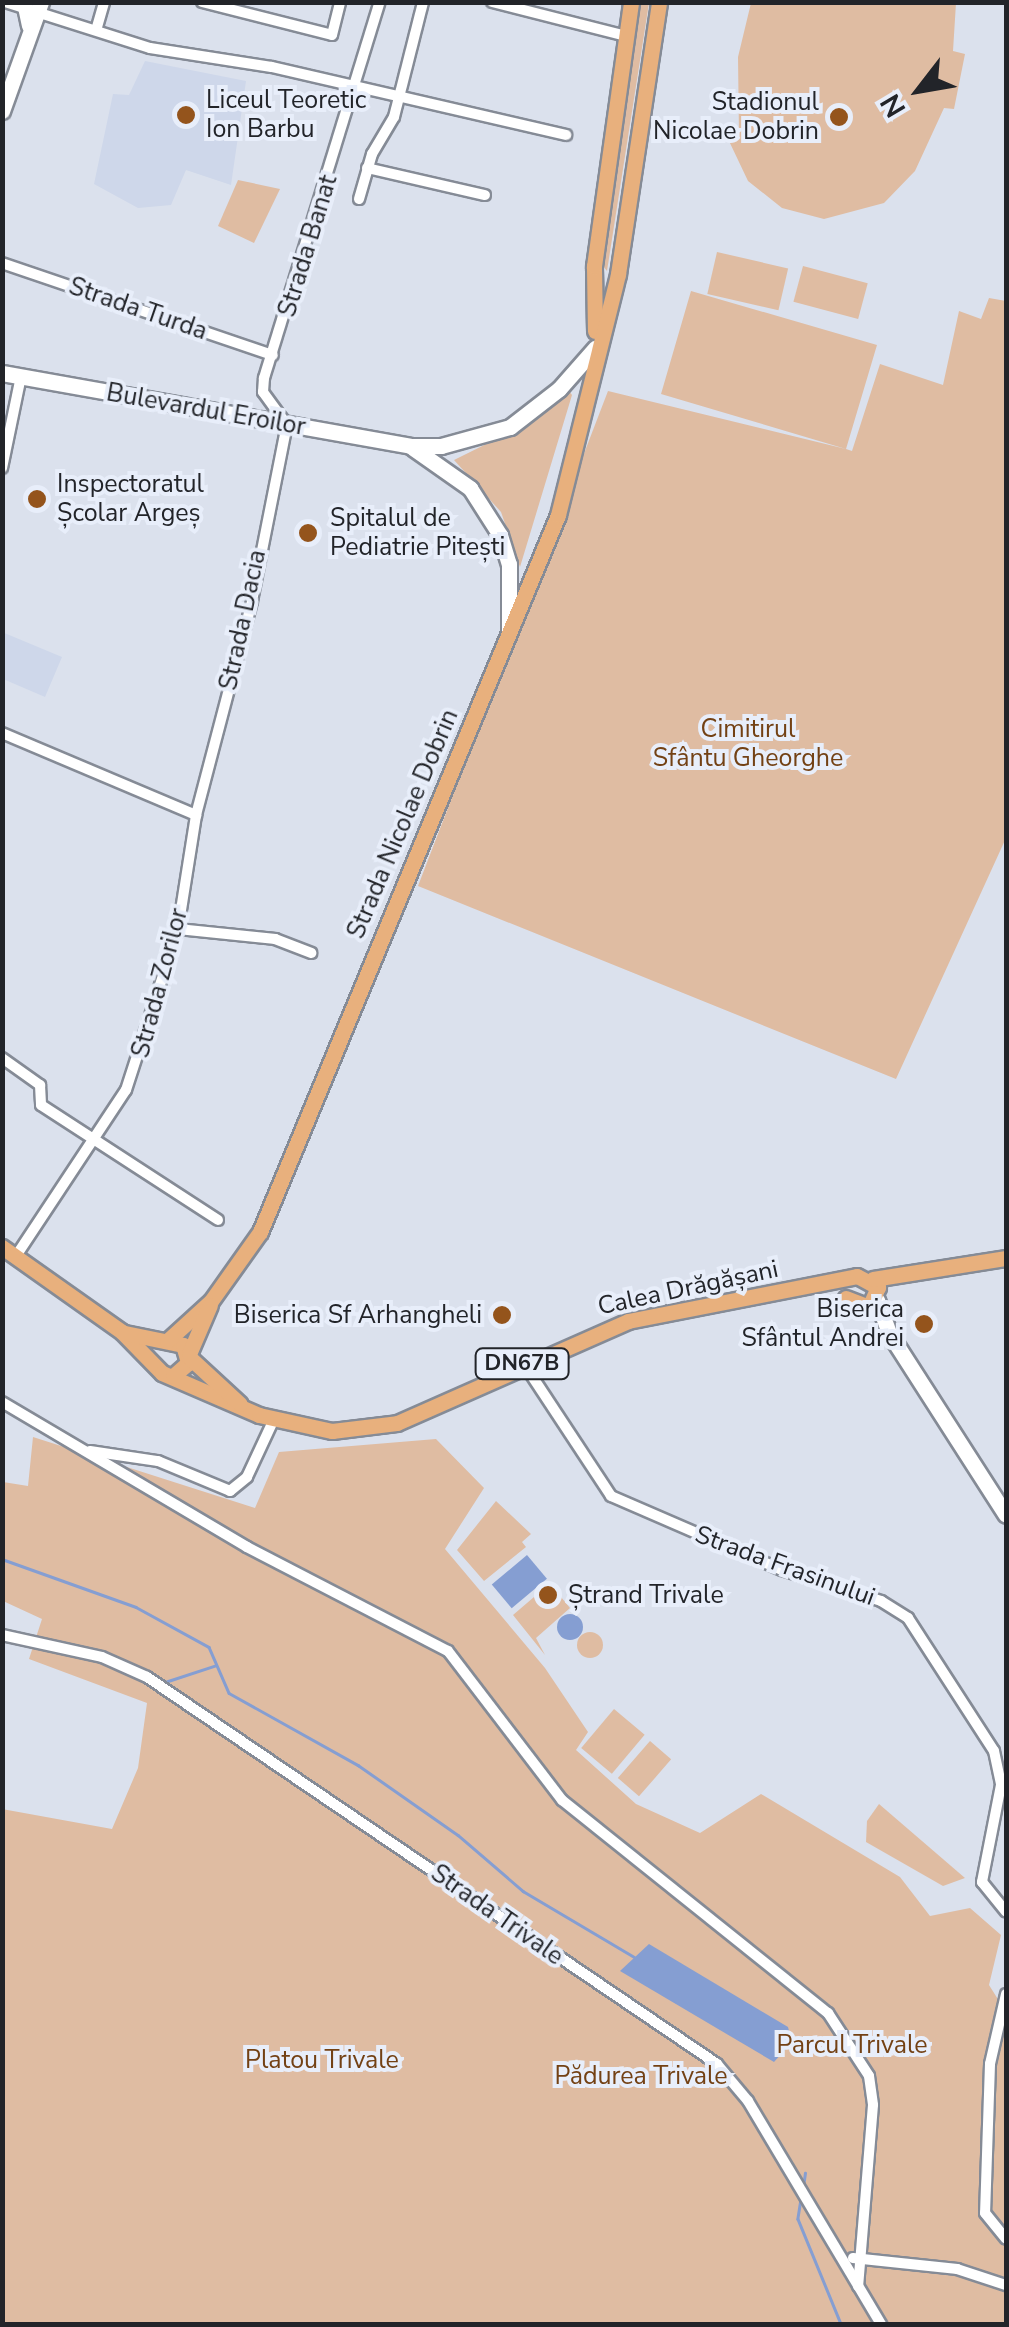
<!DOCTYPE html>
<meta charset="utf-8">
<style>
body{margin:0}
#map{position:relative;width:1009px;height:2327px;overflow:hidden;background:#dbe1ed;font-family:"Nunito Sans",sans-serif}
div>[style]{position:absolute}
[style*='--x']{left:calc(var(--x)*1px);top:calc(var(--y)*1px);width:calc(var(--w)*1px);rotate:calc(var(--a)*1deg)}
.built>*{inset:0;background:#ced7ea}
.green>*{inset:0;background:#dfbca2;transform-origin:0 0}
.round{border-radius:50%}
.water>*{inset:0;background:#859ed2;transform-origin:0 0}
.stream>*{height:2.5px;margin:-1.25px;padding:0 1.25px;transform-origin:1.25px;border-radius:1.25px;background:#859ed2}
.roads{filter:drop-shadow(2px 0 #858b96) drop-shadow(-2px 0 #858b96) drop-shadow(0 2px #858b96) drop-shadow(0 -2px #858b96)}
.street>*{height:10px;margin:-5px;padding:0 5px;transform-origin:5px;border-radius:5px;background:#fff}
.secondary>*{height:15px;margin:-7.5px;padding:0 7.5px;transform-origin:7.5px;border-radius:7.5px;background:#fff}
.primary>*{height:15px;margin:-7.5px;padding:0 7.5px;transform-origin:7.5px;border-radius:7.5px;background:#e8b07d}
.dots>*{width:28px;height:28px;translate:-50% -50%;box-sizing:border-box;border:5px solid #e8eefa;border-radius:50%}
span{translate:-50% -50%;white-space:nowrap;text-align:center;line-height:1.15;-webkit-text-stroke:8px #e8eefa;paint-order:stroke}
.shield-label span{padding:2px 8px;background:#e8eefa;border:2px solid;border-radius:8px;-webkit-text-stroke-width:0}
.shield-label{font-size:22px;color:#222429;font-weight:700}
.poi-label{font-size:25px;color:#222429}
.left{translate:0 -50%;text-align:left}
.right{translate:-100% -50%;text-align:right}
.street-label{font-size:25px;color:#222429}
.park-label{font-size:25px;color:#734114}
.frame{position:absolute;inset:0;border:5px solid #222429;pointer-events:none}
.north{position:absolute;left:869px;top:40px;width:100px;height:100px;-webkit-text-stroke:8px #e8eefa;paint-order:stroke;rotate:239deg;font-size:28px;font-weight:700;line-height:40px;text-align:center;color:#222429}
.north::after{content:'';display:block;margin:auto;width:35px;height:45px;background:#222429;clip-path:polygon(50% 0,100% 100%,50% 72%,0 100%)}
</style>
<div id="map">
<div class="built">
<i style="clip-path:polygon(145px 61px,246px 81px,231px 185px,186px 170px,171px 205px,138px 208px,94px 184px,113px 94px,129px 95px)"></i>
<i style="clip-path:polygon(2px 632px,62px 657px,45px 697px,3px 679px)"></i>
</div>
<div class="green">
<i style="clip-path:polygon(641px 3px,649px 3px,607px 271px,603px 266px)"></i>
<i style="clip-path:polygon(751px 3px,956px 3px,953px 51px,965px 54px,954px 109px,944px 108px,915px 171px,884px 203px,824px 219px,782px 208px,748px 181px,729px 141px,739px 137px,738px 57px)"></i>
<i style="clip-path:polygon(238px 180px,280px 189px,254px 243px,218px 226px)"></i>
<i style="left:717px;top:252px;width:73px;height:43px;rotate:13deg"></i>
<i style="left:803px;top:266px;width:67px;height:37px;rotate:15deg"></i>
<i style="clip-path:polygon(691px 291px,877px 345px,846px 449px,852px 451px,880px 364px,943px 385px,959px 311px,981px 319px,989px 298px,1006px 301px,1006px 838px,896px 1079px,418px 886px,608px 391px,846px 449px,661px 394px)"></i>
<i style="clip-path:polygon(569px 391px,572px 395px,520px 567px,501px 512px,454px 460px,539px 418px)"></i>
<i style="clip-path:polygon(33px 1437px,255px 1508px,279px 1452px,436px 1439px,484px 1488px,445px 1549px,545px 1668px,588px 1732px,576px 1750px,636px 1804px,700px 1833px,761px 1794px,900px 1877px,930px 1916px,970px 1908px,1001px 1935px,989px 1985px,1006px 2012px,1006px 2324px,3px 2324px,2px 1809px,112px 1829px,138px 1768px,147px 1703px,29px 1659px,42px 1619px,3px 1601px,3px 1482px,28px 1486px)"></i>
<i style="clip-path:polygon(496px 1501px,531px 1534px,522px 1542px,526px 1547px,484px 1581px,457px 1550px)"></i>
<i style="clip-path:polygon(534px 1597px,546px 1609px,561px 1597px,570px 1608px,536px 1638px,545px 1655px,513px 1615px)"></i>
<i class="round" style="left:577px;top:1632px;width:26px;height:26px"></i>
<i style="left:614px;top:1709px;width:40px;height:51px;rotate:40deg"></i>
<i style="left:650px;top:1741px;width:28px;height:49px;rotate:41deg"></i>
<i style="clip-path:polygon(879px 1804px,965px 1878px,943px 1886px,866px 1842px,867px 1821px)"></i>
</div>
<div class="water">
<i style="left:527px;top:1555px;width:31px;height:46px;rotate:50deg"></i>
<i class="round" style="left:557px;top:1614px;width:26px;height:26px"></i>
<i style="clip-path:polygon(649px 1944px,788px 2027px,792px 2042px,774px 2062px,620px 1971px)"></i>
</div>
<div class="stream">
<i style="--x:2;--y:1559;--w:142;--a:19.7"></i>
<i style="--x:136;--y:1607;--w:83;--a:28.7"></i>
<i style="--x:209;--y:1647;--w:50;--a:66.5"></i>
<i style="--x:229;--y:1693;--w:148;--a:29.2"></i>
<i style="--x:358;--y:1765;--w:122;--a:35"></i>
<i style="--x:458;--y:1835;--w:86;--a:40.7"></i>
<i style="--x:523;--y:1891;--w:129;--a:30.7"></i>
<i style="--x:165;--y:1682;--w:52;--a:-18.1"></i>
<i style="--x:803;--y:2187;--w:14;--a:-82"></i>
<i style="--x:801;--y:2199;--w:20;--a:99"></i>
<i style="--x:798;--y:2219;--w:113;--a:67.7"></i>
</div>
<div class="roads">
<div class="street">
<i style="--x:5;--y:2;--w:152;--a:17.6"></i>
<i style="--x:150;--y:48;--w:123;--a:8.9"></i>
<i style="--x:272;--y:67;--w:302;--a:13"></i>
<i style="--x:202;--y:2;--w:134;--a:14.2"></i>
<i style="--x:332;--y:35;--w:34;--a:-76"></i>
<i style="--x:492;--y:2;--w:138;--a:14.2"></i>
<i style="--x:97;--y:27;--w:26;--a:-74"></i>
<i style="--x:367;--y:168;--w:121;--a:12.9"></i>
<i style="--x:359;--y:199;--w:47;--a:-73.9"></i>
<i style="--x:372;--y:154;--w:43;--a:-59.3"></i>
<i style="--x:394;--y:117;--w:119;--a:-75.8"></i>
<i style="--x:2;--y:263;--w:286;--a:18.8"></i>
<i style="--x:2;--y:468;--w:94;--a:-78.3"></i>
<i style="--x:2;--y:733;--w:211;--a:22.9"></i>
<i style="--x:178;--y:929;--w:98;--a:5.9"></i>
<i style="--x:275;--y:939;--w:39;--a:21"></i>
<i style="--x:2;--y:1058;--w:47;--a:35.4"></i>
<i style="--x:40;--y:1085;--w:20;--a:87"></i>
<i style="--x:41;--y:1105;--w:211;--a:33"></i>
<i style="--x:16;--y:1256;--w:199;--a:-56.5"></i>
<i style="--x:126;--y:1090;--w:169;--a:-72.1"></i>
<i style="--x:178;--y:929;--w:115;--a:-81"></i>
<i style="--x:196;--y:815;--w:221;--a:-75.3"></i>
<i style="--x:252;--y:601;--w:179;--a:-78.8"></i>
<i style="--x:287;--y:425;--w:41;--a:-126"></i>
<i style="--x:263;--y:392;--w:14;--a:-86"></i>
<i style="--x:264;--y:378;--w:393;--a:-72.9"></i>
<i style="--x:524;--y:1364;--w:158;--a:56.6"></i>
<i style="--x:611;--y:1496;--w:186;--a:23.4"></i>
<i style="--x:782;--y:1570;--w:104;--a:17.4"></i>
<i style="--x:881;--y:1601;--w:32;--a:32"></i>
<i style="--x:908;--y:1618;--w:158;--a:57.1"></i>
<i style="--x:994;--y:1751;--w:35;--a:78"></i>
<i style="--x:1001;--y:1785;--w:99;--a:101.1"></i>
<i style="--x:982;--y:1882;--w:38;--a:51"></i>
<i style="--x:2;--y:1402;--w:285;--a:30.6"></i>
<i style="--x:247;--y:1547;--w:226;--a:27.4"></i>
<i style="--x:448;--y:1651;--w:188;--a:52.6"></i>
<i style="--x:562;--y:1800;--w:341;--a:38.7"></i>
<i style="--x:828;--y:2013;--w:75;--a:56.9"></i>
<i style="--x:869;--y:2076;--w:29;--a:82"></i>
<i style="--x:873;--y:2105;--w:182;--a:94.7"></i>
<i style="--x:90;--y:1451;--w:69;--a:8.4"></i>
<i style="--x:158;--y:1461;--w:78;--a:22.6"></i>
<i style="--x:230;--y:1491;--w:22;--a:-39"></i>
<i style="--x:247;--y:1477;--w:64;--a:-65"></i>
<i style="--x:2;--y:1635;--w:102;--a:12.4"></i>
<i style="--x:102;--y:1657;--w:49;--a:24"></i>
<i style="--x:147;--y:1677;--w:689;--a:34.17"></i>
<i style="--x:717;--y:2064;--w:48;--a:50"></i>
<i style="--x:748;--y:2101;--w:260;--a:59.2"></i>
<i style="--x:1006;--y:1994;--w:72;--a:102.9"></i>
<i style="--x:990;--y:2064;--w:149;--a:91.9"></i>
<i style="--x:985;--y:2213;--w:33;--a:51"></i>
<i style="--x:853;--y:2258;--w:105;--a:6"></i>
<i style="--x:957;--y:2269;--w:52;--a:18.1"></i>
</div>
<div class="secondary">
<i style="--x:24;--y:2;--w:24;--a:78"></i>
<i style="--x:2;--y:111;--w:116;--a:-70.3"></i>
<i style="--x:2;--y:373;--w:414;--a:10.1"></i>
<i style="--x:410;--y:446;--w:31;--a:0"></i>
<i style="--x:441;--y:446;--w:72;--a:-15.4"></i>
<i style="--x:510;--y:427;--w:62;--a:-37.8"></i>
<i style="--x:559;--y:389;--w:55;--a:-48.7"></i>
<i style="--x:413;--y:448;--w:70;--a:35.1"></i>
<i style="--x:470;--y:488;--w:56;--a:57.4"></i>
<i style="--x:500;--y:535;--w:30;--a:73"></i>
<i style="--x:509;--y:564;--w:66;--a:90"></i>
<i style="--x:877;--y:1300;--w:35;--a:70"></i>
<i style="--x:889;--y:1333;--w:216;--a:57.3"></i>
</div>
<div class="primary">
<i style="--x:595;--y:331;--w:65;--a:-90.9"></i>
<i style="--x:594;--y:266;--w:267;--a:-82"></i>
<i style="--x:2;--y:1247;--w:147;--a:35.3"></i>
<i style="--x:122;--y:1332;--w:57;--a:45.7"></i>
<i style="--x:162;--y:1373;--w:106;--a:23.4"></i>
<i style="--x:259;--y:1415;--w:75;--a:12.4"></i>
<i style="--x:332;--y:1431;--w:65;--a:-7"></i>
<i style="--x:397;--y:1423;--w:253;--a:-23.8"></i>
<i style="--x:628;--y:1321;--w:233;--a:-11.1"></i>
<i style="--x:857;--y:1276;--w:24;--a:28"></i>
<i style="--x:878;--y:1287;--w:22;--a:114"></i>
<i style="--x:869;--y:1307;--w:25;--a:-159"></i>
<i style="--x:873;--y:1279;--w:135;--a:-9"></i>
<i style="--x:125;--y:1333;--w:59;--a:11.7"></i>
<i style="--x:183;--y:1345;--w:19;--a:74"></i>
<i style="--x:188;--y:1363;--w:20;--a:139"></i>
<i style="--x:167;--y:1341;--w:59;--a:-42.3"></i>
<i style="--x:211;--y:1301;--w:85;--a:-54.6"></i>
<i style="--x:260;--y:1232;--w:776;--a:-67.43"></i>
<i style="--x:558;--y:515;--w:248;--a:-76"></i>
<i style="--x:618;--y:274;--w:275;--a:-81.4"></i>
<i style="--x:189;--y:1354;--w:53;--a:-66.8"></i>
<i style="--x:189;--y:1357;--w:69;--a:42.7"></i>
</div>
</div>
<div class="dots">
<i style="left:186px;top:115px;background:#94541c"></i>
<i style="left:839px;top:117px;background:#94541c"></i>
<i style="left:37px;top:499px;background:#94541c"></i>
<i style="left:308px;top:533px;background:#94541c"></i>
<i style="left:502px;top:1315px;background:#94541c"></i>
<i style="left:924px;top:1324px;background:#94541c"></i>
<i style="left:548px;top:1595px;background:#94541c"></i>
</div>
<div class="shield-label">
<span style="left:522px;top:1364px">DN67B</span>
</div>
<div class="poi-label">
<span class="left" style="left:206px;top:115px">Liceul Teoretic<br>Ion Barbu</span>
<span class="right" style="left:819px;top:117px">Stadionul<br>Nicolae Dobrin</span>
<span class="left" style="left:57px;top:499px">Inspectoratul<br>Școlar Argeș</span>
<span class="left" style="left:330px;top:533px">Spitalul de<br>Pediatrie Pitești</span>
<span class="right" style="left:904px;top:1324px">Biserica<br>Sfântul Andrei</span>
<span class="right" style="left:482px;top:1315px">Biserica Sf Arhangheli</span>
<span class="left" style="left:568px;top:1595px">Ștrand Trivale</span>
</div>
<div class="street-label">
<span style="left:308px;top:246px;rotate:-73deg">Strada Banat</span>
<span style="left:138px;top:309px;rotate:19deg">Strada Turda</span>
<span style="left:206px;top:410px;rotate:10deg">Bulevardul Eroilor</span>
<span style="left:243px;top:620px;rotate:-78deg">Strada Dacia</span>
<span style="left:403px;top:824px;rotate:-67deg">Strada Nicolae Dobrin</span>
<span style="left:160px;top:983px;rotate:-75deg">Strada Zorilor</span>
<span style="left:688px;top:1288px;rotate:-12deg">Calea Drăgășani</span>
<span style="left:785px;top:1566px;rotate:20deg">Strada Frasinului</span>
<span style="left:497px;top:1915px;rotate:35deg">Strada Trivale</span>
</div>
<div class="park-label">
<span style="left:748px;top:744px">Cimitirul<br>Sfântu Gheorghe</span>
<span style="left:852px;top:2045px">Parcul Trivale</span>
<span style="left:322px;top:2060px">Platou Trivale</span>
<span style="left:641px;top:2076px">Pădurea Trivale</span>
</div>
<div class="frame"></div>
<div class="north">N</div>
</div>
